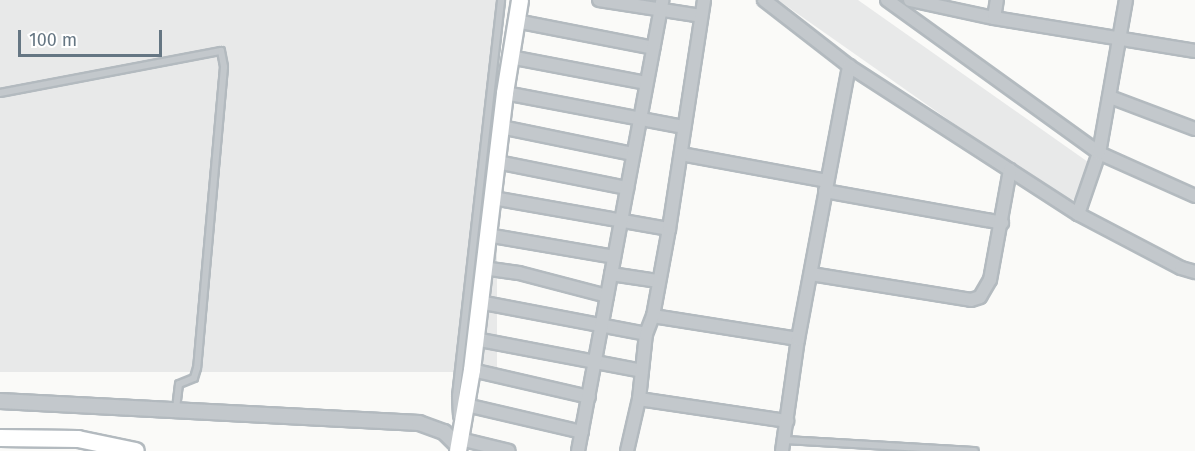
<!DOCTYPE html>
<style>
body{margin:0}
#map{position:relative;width:1195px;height:451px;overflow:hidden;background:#fafaf8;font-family:"Fira Sans",sans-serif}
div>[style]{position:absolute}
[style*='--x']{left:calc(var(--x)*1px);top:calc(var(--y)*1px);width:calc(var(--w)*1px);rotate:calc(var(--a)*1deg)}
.built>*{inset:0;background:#e8e9e9;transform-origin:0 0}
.roads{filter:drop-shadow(2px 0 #b3babf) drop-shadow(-2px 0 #b3babf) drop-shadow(0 2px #b3babf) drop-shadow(0 -2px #b3babf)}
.service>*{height:6px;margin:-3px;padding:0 3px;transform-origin:3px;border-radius:3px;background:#c3c8cc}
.minor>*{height:12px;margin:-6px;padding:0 6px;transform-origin:6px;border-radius:6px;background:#c3c8cc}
.tertiary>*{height:14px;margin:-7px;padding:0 7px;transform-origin:7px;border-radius:7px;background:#c3c8cc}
.secondary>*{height:16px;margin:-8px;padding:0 8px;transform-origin:8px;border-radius:8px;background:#fff}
span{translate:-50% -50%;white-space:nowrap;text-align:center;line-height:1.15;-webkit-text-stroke:6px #fff;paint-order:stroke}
.scale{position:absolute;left:18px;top:30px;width:144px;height:27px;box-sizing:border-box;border:3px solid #657683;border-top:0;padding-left:8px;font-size:18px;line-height:21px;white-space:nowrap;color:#657683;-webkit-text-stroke:4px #fff;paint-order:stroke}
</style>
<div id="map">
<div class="built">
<i style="left:0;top:0;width:497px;height:372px"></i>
<i style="clip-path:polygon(778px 0,858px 0,1088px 162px,1077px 199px,1071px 200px,990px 149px)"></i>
</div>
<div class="roads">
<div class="service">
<i style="--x:0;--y:93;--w:225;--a:-10.8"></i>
<i style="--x:221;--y:51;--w:16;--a:79"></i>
<i style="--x:224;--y:67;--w:302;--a:95.1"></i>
<i style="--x:197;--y:368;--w:10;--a:107"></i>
<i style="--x:194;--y:378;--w:16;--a:158"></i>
<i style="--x:179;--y:384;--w:26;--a:97"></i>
<i style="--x:457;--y:416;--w:20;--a:-93"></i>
<i style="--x:456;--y:396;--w:399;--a:-83.5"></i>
<i style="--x:784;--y:440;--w:191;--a:3.3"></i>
</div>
<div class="minor">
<i style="--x:599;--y:0;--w:103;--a:8.9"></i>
<i style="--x:764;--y:0;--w:108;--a:37.8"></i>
<i style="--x:849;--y:66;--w:273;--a:32.9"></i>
<i style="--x:1078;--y:214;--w:116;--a:27.7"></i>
<i style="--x:1181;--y:268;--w:15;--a:16"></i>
<i style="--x:887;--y:0;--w:261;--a:35.8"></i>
<i style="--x:1099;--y:153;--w:105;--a:24.1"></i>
<i style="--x:910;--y:0;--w:86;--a:12.1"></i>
<i style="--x:994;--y:18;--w:204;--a:9.3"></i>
<i style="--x:994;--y:18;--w:18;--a:-81"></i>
<i style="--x:516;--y:21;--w:140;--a:11.1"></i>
<i style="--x:510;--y:57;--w:138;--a:10.8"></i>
<i style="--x:505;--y:93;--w:181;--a:10.8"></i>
<i style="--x:1110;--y:97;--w:91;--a:20.6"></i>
<i style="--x:501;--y:127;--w:135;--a:11.6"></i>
<i style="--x:681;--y:154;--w:148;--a:10.5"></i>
<i style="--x:497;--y:162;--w:133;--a:11.3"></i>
<i style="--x:825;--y:191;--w:180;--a:10.2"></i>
<i style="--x:493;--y:198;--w:179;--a:10"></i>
<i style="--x:1078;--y:214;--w:65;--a:-71"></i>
<i style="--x:1099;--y:153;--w:155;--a:-80"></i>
<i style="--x:487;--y:235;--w:129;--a:9.8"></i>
<i style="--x:483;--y:268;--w:36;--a:8"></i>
<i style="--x:519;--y:273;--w:91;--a:14.6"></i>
<i style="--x:611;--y:274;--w:48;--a:8.5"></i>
<i style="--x:811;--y:274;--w:162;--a:9.2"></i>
<i style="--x:971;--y:300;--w:9;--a:-18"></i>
<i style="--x:980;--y:297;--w:20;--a:-60"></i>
<i style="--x:990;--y:280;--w:112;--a:-79.7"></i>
<i style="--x:479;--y:302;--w:170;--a:10.8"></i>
<i style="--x:653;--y:316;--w:147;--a:9"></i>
<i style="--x:475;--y:339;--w:170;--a:10.8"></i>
<i style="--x:472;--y:370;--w:120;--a:13"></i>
<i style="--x:639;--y:399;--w:150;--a:8.5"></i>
<i style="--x:466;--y:405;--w:119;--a:13.1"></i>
<i style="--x:460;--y:439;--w:50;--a:13.8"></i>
<i style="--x:578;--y:451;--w:459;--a:-79.4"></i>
<i style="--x:627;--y:451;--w:53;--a:-77"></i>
<i style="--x:639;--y:399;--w:65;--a:-83.9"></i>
<i style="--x:646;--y:334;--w:19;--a:-69"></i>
<i style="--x:653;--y:316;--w:88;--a:-79.6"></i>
<i style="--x:669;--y:229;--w:232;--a:-81.3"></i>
<i style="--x:782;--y:451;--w:113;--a:-81.9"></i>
<i style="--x:798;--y:339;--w:278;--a:-79.4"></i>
</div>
<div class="tertiary">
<i style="--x:0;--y:401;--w:420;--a:3"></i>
<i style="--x:419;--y:423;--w:27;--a:20"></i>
<i style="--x:444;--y:432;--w:21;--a:45"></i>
</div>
<div class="secondary">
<i style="--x:0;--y:438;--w:78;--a:0.7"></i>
<i style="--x:78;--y:439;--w:59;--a:11.7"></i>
<i style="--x:458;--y:451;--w:82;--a:-80.2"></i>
<i style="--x:472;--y:370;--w:279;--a:-83.2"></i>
<i style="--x:505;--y:93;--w:94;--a:-80.8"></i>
</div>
</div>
<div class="scale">100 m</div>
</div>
